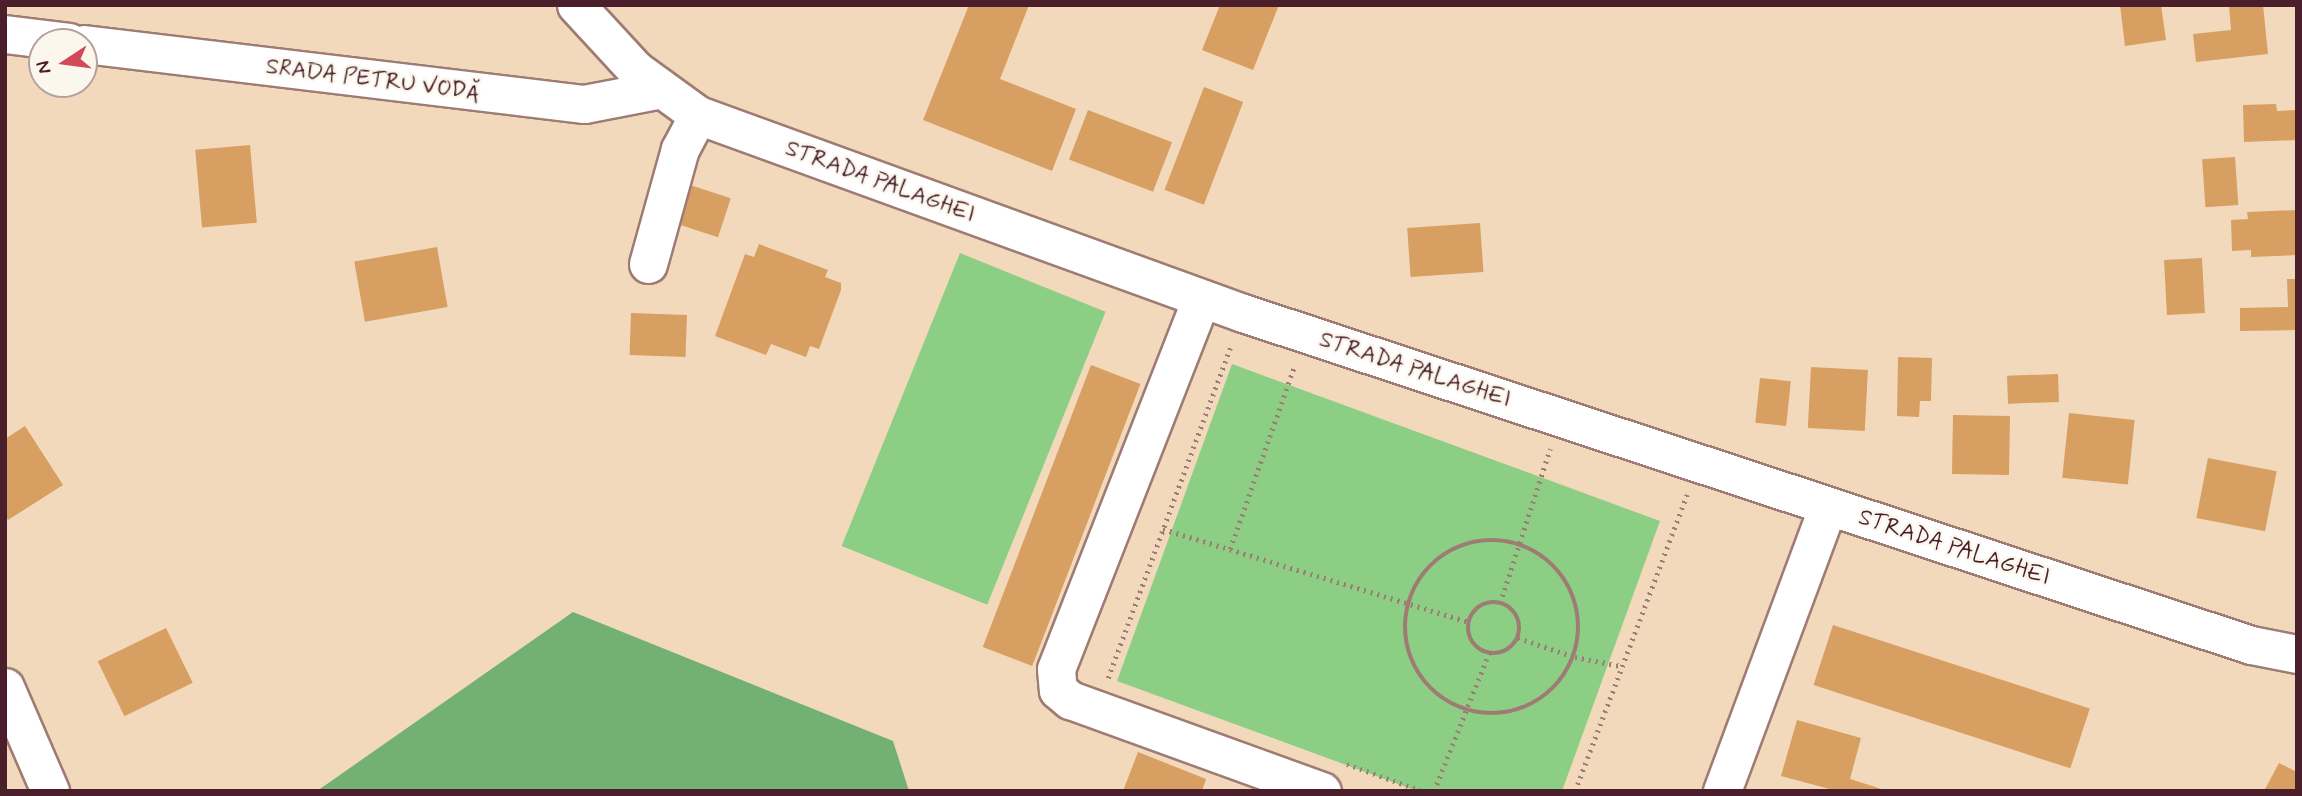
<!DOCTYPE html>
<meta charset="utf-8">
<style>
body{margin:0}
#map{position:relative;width:2302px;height:796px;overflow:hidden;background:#f3d9bb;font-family:Mynerve,sans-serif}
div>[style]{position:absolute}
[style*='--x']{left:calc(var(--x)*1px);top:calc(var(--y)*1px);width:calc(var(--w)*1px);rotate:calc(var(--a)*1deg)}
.green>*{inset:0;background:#8dce85;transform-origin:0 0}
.forest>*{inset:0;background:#72b172}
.building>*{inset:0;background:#d79f62;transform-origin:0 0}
.path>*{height:4.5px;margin-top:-2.25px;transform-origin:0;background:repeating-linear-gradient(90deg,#9e7c73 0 2px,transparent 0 7px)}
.path>.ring{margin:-2.25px;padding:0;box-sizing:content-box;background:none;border:4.5px solid #9e7c73;border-radius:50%}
.roads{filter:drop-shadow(2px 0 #9e7c73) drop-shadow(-2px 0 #9e7c73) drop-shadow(0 2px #9e7c73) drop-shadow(0 -2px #9e7c73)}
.street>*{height:37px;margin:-18.5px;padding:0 18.5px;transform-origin:18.5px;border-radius:18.5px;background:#fff}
span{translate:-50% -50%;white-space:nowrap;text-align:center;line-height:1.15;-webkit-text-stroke:5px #fbf7ec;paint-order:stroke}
.street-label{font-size:23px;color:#4a1f2b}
.frame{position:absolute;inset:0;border:7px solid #4a1f2b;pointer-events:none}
.north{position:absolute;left:28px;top:28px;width:70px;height:70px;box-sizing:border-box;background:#fbf7ec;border:2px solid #b4a19f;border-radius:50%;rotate:257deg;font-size:19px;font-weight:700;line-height:28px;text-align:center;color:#4a1f2b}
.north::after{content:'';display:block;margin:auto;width:24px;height:32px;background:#d1495b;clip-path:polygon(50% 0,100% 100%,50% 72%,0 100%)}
</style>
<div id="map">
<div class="green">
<i style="left:960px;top:253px;width:157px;height:316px;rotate:22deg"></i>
<i style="clip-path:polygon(1232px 364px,1660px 521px,1562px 791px,1417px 791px,1117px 681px)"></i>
</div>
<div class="forest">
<i style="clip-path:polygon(573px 612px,893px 741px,909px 791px,317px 791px)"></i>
</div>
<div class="building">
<i style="clip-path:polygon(969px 5px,1029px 5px,1000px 79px,1076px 109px,1052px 171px,923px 120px)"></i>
<i style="clip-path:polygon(1220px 5px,1279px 5px,1253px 70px,1202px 50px)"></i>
<i style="clip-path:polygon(2120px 5px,2161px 5px,2166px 40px,2125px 46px)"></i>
<i style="clip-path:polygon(2229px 5px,2263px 5px,2268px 54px,2196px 62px,2193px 34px,2231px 30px)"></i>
<i style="left:1204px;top:87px;width:42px;height:110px;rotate:21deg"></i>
<i style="clip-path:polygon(2276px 104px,2277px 111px,2297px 110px,2297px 140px,2244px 142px,2243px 105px)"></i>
<i style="left:1088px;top:110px;width:90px;height:53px;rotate:21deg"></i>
<i style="left:250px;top:145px;width:78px;height:55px;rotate:85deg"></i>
<i style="left:2235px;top:157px;width:48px;height:33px;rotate:86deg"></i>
<i style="left:687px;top:184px;width:46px;height:41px;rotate:18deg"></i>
<i style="clip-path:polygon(2297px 210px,2297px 255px,2251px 257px,2251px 250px,2232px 251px,2231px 220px,2248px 219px,2247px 212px)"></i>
<i style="left:1480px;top:223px;width:49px;height:73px;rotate:86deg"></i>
<i style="clip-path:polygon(759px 244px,828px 270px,825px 277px,841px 283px,841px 290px,819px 349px,810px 346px,806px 357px,771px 344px,766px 355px,715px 336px,745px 254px,754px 257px)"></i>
<i style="left:437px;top:247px;width:61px;height:84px;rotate:80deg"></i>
<i style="left:2202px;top:258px;width:55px;height:38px;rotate:87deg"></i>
<i style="clip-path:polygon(2287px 279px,2297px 279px,2297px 330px,2240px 331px,2240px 308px,2288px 307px)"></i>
<i style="left:631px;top:313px;width:56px;height:42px;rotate:2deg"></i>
<i style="clip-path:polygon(1898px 357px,1932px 358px,1931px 401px,1920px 401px,1919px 417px,1897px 416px)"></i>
<i style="left:1091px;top:365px;width:53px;height:302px;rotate:21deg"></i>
<i style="left:1811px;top:367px;width:57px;height:61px;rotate:3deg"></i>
<i style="left:2058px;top:374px;width:28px;height:51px;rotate:88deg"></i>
<i style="left:1760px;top:378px;width:31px;height:45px;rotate:6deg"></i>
<i style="left:2069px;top:413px;width:66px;height:65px;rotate:6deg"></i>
<i style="left:1953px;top:415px;width:57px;height:59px;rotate:1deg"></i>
<i style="clip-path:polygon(25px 426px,63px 485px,8px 520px,5px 515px,5px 439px)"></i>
<i style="left:2208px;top:458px;width:70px;height:61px;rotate:11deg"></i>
<i style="left:1833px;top:625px;width:270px;height:63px;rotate:18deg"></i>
<i style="left:166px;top:628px;width:61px;height:76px;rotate:64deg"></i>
<i style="clip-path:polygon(1797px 720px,1861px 738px,1850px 779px,1888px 791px,1837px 791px,1781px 776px)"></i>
<i style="clip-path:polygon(1138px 752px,1206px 779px,1202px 791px,1123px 791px)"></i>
<i style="clip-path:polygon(2279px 763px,2297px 772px,2297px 791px,2264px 791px)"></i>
</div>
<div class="path">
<i style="--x:1163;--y:529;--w:320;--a:16.9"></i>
<i class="ring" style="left:1405px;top:540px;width:169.5px;height:169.5px"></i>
<i style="--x:1230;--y:549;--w:193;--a:-70.6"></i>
<i class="ring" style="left:1468px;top:602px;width:47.5px;height:47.5px"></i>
<i style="--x:1500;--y:603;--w:162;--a:-72"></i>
<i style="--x:1518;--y:638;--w:60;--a:18.4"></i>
<i style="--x:1575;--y:657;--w:47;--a:11.1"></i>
<i style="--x:1108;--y:678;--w:354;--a:-69.7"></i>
<i style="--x:1347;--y:764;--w:80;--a:19.8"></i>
<i style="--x:1434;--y:791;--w:149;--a:-68.3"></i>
<i style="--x:1575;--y:791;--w:317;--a:-69.3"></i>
</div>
<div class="roads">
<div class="street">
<i style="--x:576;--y:5;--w:88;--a:47.3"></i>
<i style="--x:636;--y:70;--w:77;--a:36"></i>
<i style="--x:698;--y:115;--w:580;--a:19.97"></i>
<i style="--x:1243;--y:313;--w:1061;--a:18.23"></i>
<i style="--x:2251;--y:645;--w:47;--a:11.1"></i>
<i style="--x:5;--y:34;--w:64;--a:7.1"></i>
<i style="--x:84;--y:44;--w:504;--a:6.84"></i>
<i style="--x:584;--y:104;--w:79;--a:-10.9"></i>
<i style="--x:648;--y:264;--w:119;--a:-74.5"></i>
<i style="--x:680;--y:149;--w:38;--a:-62"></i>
<i style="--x:1201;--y:299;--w:397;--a:111.4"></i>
<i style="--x:1056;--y:669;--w:21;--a:85"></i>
<i style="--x:1058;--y:690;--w:16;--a:40"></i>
<i style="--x:1070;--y:700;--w:268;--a:19.9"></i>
<i style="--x:5;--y:687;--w:113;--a:66.6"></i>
<i style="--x:1722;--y:791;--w:304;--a:-69.6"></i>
</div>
</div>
<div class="street-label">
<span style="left:373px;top:80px;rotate:7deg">SRADA PETRU VODĂ</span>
<span style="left:880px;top:182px;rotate:20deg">STRADA PALAGHEI</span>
<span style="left:1415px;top:370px;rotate:18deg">STRADA PALAGHEI</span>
<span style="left:1954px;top:548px;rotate:18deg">STRADA PALAGHEI</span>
</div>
<div class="frame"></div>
<div class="north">N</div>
</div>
